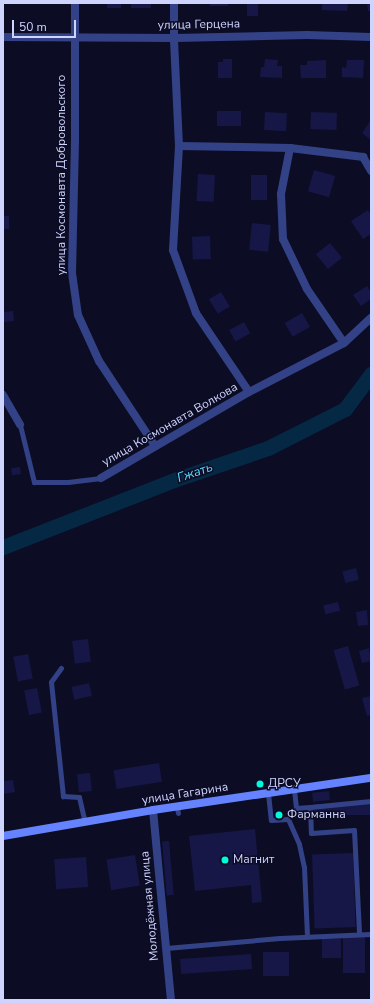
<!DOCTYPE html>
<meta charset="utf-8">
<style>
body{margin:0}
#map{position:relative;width:374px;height:1003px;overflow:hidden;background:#0c0d24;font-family:"Nunito Sans",sans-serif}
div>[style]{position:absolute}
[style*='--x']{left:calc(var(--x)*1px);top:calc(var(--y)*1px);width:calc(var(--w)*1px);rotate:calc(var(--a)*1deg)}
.river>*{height:15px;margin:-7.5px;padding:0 7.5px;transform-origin:7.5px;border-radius:7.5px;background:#052944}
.building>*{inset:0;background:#161746;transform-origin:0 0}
.service>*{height:5px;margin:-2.5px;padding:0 2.5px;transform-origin:2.5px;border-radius:2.5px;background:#334287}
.minor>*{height:8px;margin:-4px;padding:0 4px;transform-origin:4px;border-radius:4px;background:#334287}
.tertiary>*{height:8px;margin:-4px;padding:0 4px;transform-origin:4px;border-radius:4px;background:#334287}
.secondary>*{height:8px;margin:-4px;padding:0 4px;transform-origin:4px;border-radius:4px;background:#6683ff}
.dots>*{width:11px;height:11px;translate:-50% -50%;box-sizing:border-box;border:2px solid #0c0d24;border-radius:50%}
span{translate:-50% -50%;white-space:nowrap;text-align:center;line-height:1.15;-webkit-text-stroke:3px #0c0d24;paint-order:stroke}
.street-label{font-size:12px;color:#cfd4ff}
.poi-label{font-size:12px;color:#cfd4ff}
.left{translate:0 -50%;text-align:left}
.water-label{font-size:13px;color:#5dd7ff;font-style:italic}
.frame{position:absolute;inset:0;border:4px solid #cfd4ff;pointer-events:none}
.scale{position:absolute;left:12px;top:20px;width:64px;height:18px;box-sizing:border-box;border:2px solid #cfd4ff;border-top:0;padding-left:5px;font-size:12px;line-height:14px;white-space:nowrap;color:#cfd4ff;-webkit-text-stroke:3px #0c0d24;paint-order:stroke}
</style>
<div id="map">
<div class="river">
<i style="--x:3;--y:547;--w:184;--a:-21.4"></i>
<i style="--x:174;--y:480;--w:99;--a:-18.8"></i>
<i style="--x:268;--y:448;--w:86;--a:-26.9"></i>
<i style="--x:345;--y:409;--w:44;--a:-53.4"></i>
</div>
<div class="building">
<i style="left:107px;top:3px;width:14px;height:5px"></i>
<i style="left:131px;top:3px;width:20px;height:5px"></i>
<i style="left:210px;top:3px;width:18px;height:3px"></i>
<i style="left:247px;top:3px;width:11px;height:13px"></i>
<i style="clip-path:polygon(322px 3px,348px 3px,347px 11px,322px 10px)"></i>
<i style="clip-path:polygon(367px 3px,371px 3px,371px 11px,368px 11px)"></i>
<i style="clip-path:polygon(223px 59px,232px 59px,232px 78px,218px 78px,218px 62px,223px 62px)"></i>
<i style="clip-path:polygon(265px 59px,278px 60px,277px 66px,282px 66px,282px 78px,260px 77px,261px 67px,264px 67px)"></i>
<i style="clip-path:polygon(326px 60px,326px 78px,301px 78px,300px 65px,307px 65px,307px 61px)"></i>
<i style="clip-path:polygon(347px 60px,364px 60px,363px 78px,342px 77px,342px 67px,346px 68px)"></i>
<i style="left:217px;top:111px;width:24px;height:15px"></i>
<i style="left:265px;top:112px;width:22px;height:18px;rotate:3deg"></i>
<i style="left:311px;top:112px;width:26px;height:17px;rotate:2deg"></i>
<i style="clip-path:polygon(371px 120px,371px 140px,362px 133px)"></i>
<i style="left:314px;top:170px;width:22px;height:22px;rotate:16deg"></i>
<i style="left:198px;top:174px;width:17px;height:27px;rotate:3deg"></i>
<i style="left:251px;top:175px;width:16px;height:25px"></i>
<i style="clip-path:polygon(368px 210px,371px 215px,371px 234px,363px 239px,351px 221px)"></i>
<i style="left:3px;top:216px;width:6px;height:13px"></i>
<i style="left:252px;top:223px;width:19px;height:27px;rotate:6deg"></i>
<i style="left:210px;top:236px;width:23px;height:18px;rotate:88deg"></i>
<i style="left:330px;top:243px;width:19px;height:18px;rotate:51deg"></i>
<i style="clip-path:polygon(367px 286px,371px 293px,371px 299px,361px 306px,353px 295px)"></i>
<i style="left:221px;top:292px;width:17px;height:14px;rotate:59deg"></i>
<i style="left:13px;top:311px;width:10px;height:10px;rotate:84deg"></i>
<i style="left:302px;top:313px;width:16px;height:20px;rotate:60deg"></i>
<i style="left:244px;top:322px;width:13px;height:17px;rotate:61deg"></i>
<i style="left:20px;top:467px;width:7px;height:9px;rotate:82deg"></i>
<i style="left:356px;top:568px;width:12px;height:14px;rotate:76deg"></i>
<i style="left:338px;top:602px;width:9px;height:15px;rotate:77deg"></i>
<i style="clip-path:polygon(367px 610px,368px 625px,358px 626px,356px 612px)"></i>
<i style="left:88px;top:639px;width:23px;height:16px;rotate:83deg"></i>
<i style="left:348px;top:646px;width:41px;height:15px;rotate:74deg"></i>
<i style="clip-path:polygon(369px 648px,371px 661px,362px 663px,359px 651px)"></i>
<i style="left:28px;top:654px;width:25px;height:15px;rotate:79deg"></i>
<i style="left:89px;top:683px;width:13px;height:18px;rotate:77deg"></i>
<i style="left:37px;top:688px;width:25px;height:13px;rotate:79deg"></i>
<i style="clip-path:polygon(371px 696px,371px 715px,367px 716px,362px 698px)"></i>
<i style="left:159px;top:763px;width:19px;height:46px;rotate:81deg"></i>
<i style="left:90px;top:773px;width:18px;height:13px;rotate:84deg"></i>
<i style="clip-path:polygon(13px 780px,15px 792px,3px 794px,3px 781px)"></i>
<i style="left:329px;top:791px;width:9px;height:17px;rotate:84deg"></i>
<i style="left:371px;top:804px;width:11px;height:57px;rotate:90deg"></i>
<i style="clip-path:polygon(255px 829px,262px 902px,252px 903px,251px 885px,195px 891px,189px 836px)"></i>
<i style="left:169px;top:841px;width:54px;height:7px;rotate:85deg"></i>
<i style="left:353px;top:853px;width:74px;height:41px;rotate:88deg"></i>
<i style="left:135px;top:855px;width:31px;height:29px;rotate:81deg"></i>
<i style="left:86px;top:857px;width:30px;height:32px;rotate:86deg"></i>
<i style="left:343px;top:937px;width:22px;height:36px"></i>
<i style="left:322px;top:939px;width:19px;height:19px"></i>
<i style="left:289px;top:952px;width:24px;height:26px;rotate:90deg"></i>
<i style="left:251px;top:954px;width:15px;height:71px;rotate:86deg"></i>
</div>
<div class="service">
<i style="--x:20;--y:425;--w:59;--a:76.2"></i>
<i style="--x:34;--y:482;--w:34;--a:0"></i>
<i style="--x:68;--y:482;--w:33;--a:-7"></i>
<i style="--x:61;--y:668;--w:17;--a:126"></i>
<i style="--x:51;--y:682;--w:115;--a:84"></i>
<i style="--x:63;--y:796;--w:16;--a:4"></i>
<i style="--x:79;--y:797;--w:26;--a:77"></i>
<i style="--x:294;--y:789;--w:19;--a:84"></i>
<i style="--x:296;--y:808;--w:14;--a:-4"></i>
<i style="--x:310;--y:807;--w:26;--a:88"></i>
<i style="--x:311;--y:833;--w:43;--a:-4"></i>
<i style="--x:354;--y:830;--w:104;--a:87.2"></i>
<i style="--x:268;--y:793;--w:27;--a:84"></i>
<i style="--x:271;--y:820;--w:17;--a:-3"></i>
<i style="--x:288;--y:819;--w:27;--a:66"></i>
<i style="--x:299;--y:844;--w:24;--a:78"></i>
<i style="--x:304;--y:867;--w:70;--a:87.5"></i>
<i style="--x:177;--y:807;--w:6;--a:81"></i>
<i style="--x:310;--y:807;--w:61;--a:-5.6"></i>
<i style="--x:166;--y:948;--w:114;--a:-5"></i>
<i style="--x:280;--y:938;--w:91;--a:-2.5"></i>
</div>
<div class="minor">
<i style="--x:75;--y:3;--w:138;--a:90"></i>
<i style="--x:75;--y:141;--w:132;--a:91.3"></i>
<i style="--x:72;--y:273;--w:42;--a:81.9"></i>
<i style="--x:78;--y:315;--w:51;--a:65.5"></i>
<i style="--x:99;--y:361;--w:102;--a:56.6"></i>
<i style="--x:179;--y:146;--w:111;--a:1"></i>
<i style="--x:290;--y:148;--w:74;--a:7"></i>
<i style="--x:363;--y:157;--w:16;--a:60"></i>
<i style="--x:290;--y:148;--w:47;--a:101.1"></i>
<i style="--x:281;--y:194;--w:45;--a:87.5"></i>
<i style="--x:283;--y:239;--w:55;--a:64.4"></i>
<i style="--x:307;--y:289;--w:65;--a:55.6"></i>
<i style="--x:249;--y:392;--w:107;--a:-27.3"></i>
<i style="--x:344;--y:343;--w:37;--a:-43"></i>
<i style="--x:3;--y:395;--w:34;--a:60"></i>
<i style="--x:101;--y:478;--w:171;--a:-30.2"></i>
<i style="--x:249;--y:392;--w:95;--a:-123.9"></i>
<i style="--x:196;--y:313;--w:67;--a:-110.1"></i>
<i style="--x:173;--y:250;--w:104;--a:-86.7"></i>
<i style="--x:179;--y:146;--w:108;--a:-92.7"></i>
<i style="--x:174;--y:38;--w:35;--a:-90"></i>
<i style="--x:153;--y:810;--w:191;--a:84.6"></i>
</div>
<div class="tertiary">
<i style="--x:3;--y:37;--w:171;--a:0.3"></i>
<i style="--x:174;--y:38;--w:133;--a:-1.3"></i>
<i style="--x:307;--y:35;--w:64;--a:1.8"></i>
</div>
<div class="secondary">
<i style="--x:3;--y:836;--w:152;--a:-9.8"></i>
<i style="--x:153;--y:810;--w:220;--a:-8.4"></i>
</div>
<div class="dots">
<i style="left:260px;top:784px;background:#00fadd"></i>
<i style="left:279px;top:815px;background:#00fadd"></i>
<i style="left:225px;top:860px;background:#00fadd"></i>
</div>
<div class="street-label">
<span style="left:199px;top:25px;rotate:-1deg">улица Герцена</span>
<span style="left:62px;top:175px;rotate:-90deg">улица Космонавта Добровольского</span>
<span style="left:170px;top:425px;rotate:-30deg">улица Космонавта Волкова</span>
<span style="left:185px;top:794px;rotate:-9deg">улица Гагарина</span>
<span style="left:150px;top:906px;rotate:-95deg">Молодёжная улица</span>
</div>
<div class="poi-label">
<span class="left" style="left:268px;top:784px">ДРСУ</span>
<span class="left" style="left:287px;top:815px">Фарманна</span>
<span class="left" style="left:233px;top:860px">Магнит</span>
</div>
<div class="water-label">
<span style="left:195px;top:473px;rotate:-19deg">Гжать</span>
</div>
<div class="frame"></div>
<div class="scale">50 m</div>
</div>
